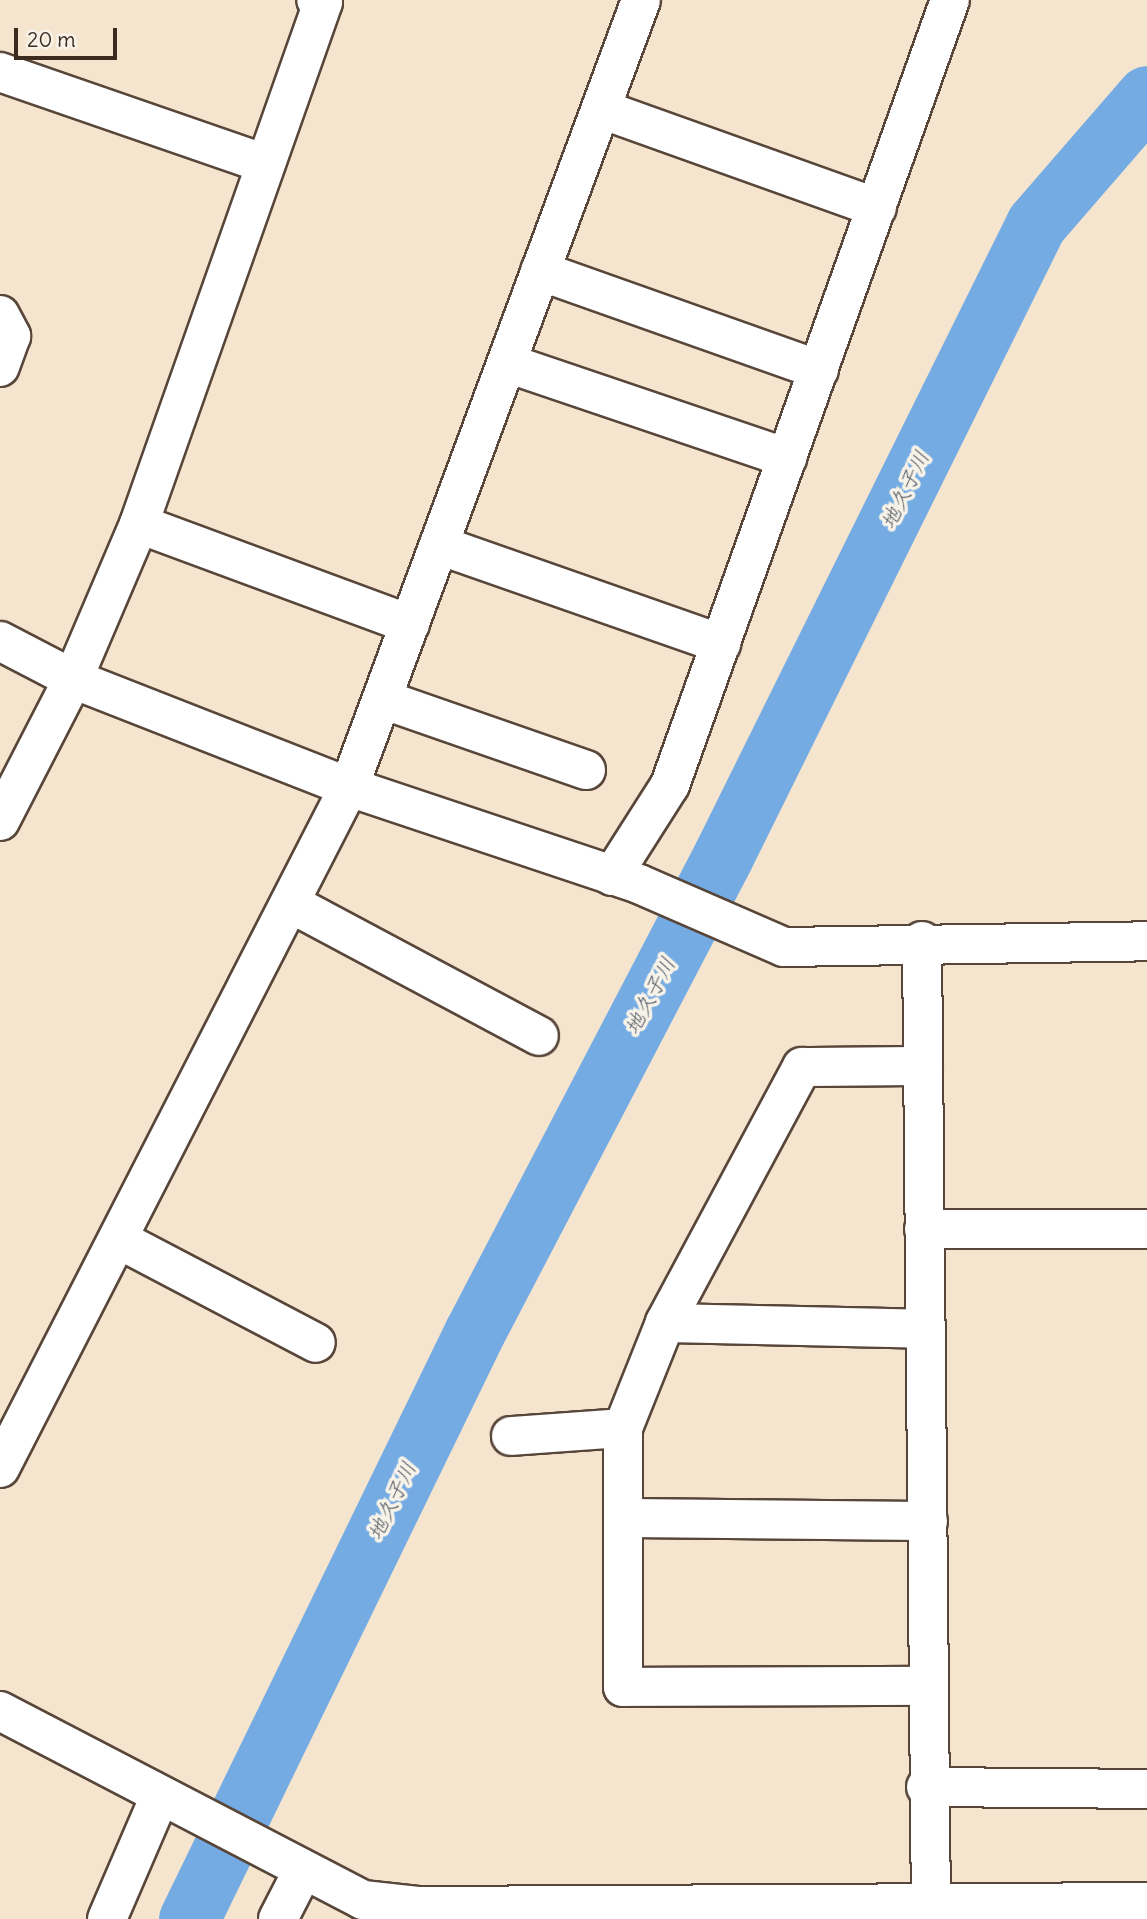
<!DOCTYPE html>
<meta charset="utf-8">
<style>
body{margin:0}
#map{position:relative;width:1147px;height:1919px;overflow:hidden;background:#f5e5cf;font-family:Delius,"Klee One",sans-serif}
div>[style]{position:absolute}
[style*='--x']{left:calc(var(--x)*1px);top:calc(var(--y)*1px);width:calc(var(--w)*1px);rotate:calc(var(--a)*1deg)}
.river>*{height:61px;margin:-30.5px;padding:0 30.5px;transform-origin:30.5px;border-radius:30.5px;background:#75abe3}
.roads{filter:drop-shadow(2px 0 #574639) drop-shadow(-2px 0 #574639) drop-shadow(0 2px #574639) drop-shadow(0 -2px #574639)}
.minor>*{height:38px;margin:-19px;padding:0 19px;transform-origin:19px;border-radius:19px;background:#fff}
span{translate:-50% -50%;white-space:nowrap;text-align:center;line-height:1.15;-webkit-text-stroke:7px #f7f3e8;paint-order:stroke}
.water-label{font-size:21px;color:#4f5763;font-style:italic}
.scale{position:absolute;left:14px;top:28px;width:103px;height:32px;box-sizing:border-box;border:4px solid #3b2a1e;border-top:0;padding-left:9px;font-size:21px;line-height:24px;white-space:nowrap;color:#3b2a1e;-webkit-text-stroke:5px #f7f3e8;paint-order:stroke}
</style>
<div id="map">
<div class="river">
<i style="--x:189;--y:1919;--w:652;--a:-64.06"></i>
<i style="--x:474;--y:1333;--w:538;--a:-62.43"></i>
<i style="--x:723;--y:856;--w:705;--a:-63.65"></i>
<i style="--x:1036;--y:224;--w:169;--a:-49.1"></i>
</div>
<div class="roads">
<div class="minor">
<i style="--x:0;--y:72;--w:281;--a:19.1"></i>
<i style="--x:601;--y:109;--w:293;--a:19.7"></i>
<i style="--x:540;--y:271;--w:296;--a:19.5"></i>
<i style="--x:0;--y:315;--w:24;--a:62"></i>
<i style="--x:11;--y:336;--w:33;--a:110"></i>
<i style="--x:507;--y:363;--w:296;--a:18.7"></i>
<i style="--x:139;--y:524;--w:553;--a:-70.58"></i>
<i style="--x:323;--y:2;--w:7;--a:-164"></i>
<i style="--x:439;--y:545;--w:299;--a:19.3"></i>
<i style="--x:0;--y:641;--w:82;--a:27.5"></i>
<i style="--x:73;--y:679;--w:296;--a:21.4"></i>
<i style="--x:349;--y:787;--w:306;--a:18.5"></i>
<i style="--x:639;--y:884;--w:158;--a:23.5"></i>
<i style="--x:784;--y:947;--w:363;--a:-0.9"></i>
<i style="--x:382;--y:699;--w:216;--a:19.2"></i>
<i style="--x:0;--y:821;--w:160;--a:-62.8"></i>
<i style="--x:73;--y:679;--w:168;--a:-66.9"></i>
<i style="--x:139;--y:524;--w:289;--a:20.3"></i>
<i style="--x:612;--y:876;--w:108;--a:-57.5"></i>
<i style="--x:670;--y:785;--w:833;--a:-70.37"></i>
<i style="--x:290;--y:903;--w:282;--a:28.1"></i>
<i style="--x:922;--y:941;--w:978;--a:89.47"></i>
<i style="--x:923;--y:1066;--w:121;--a:179.5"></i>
<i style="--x:802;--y:1067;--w:290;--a:118.2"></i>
<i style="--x:665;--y:1323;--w:113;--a:111.8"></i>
<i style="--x:623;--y:1428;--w:259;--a:90"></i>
<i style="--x:623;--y:1687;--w:304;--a:-0.2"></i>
<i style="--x:924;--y:1229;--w:223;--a:0"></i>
<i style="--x:120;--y:1240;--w:221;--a:27.7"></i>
<i style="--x:665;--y:1323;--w:261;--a:1.3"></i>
<i style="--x:511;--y:1436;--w:112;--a:-4.1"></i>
<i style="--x:0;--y:1468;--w:765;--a:-62.87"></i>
<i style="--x:349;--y:787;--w:839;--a:-69.64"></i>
<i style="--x:625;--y:1518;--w:303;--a:0.6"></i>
<i style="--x:0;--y:1711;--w:409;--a:27.5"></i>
<i style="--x:363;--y:1900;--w:55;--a:6.2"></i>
<i style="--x:418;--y:1906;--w:729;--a:-0.31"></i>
<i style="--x:926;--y:1787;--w:221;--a:0.5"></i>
<i style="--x:107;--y:1919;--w:134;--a:-66.7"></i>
<i style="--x:278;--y:1919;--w:53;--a:-62.9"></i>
</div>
</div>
<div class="water-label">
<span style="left:905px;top:490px;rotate:-64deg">地久子川</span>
<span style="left:650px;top:996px;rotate:-62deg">地久子川</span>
<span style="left:392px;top:1501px;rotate:-64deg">地久子川</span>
</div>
<div class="scale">20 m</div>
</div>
